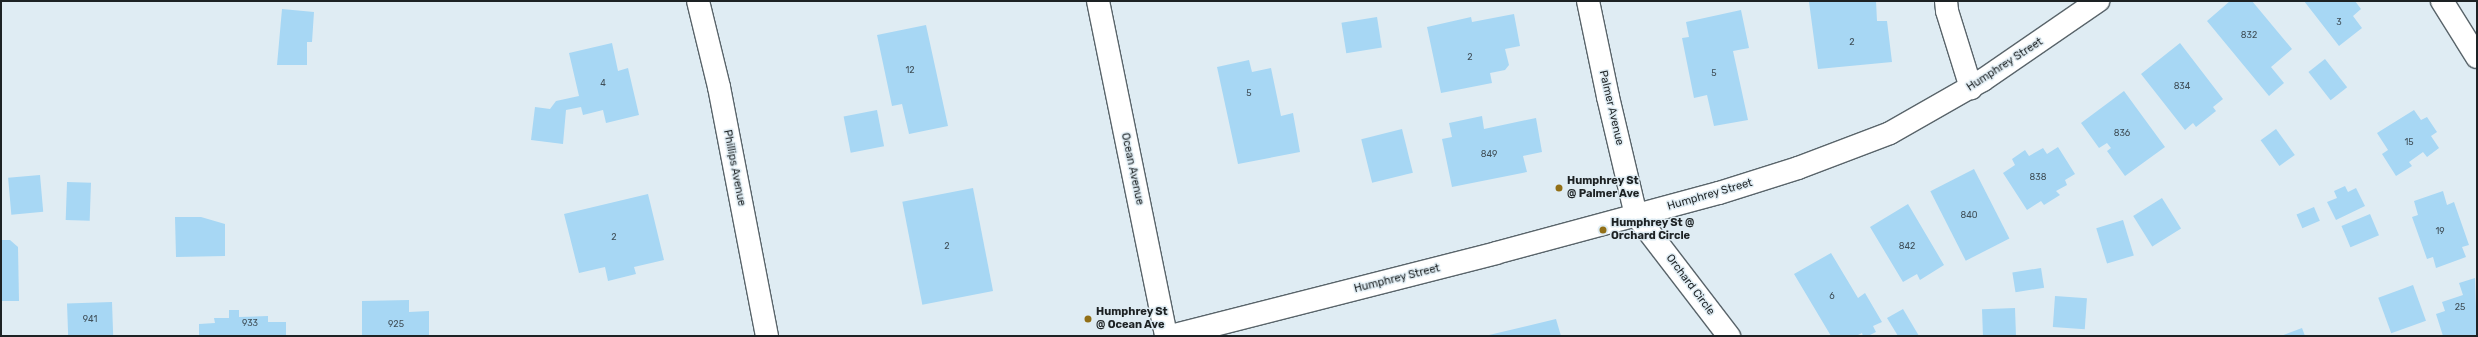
<!DOCTYPE html>
<style>
body{margin:0}
#map{position:relative;width:2478px;height:337px;overflow:hidden;background:#dfecf3;font-family:Rubik,sans-serif}
div>[style]{position:absolute}
[style*='--x']{left:calc(var(--x)*1px);top:calc(var(--y)*1px);width:calc(var(--w)*1px);rotate:calc(var(--a)*1deg)}
.building>*{inset:0;background:#a7d7f4;transform-origin:0 0}
.roads{filter:drop-shadow(1px 0 #59646a) drop-shadow(-1px 0 #59646a) drop-shadow(0 1px #59646a) drop-shadow(0 -1px #59646a)}
.street>*{height:22px;margin:-11px;padding:0 11px;transform-origin:11px;border-radius:11px;background:#fff}
.secondary>*{height:22px;margin:-11px;padding:0 11px;transform-origin:11px;border-radius:11px;background:#fff}
.dots>*{width:11px;height:11px;translate:-50% -50%;box-sizing:border-box;border:2px solid #dfecf3;border-radius:50%}
span{translate:-50% -50%;white-space:nowrap;text-align:center;line-height:1.15;-webkit-text-stroke:3px #dfecf3;paint-order:stroke}
.number-label{font-size:9px;color:#404f58}
.number-label span{-webkit-text-stroke-width:0}
.street-label{font-size:11px;color:#1d2224}
.poi-label{font-size:11px;color:#1d2224;font-weight:700}
.left{translate:0 -50%;text-align:left}
.frame{position:absolute;inset:0;border:2px solid #1d2224;pointer-events:none}
</style>
<div id="map">
<div class="building">
<i style="clip-path:polygon(1812px 1px,1876px 1px,1877px 21px,1887px 21px,1892px 62px,1818px 69px,1809px 2px)"></i>
<i style="clip-path:polygon(2230px 1px,2252px 1px,2292px 49px,2271px 67px,2284px 83px,2269px 96px,2207px 21px)"></i>
<i style="clip-path:polygon(2304px 1px,2355px 1px,2361px 9px,2353px 16px,2362px 28px,2339px 46px)"></i>
<i style="clip-path:polygon(282px 9px,314px 12px,312px 42px,307px 42px,307px 65px,277px 65px)"></i>
<i style="clip-path:polygon(1741px 10px,1749px 48px,1733px 51px,1748px 120px,1714px 126px,1707px 95px,1694px 98px,1682px 38px,1689px 37px,1686px 22px)"></i>
<i style="clip-path:polygon(1514px 14px,1520px 46px,1505px 49px,1509px 65px,1505px 70px,1490px 73px,1492px 83px,1441px 93px,1427px 27px,1471px 17px,1472px 22px)"></i>
<i style="left:1377px;top:17px;width:31px;height:36px;rotate:81deg"></i>
<i style="clip-path:polygon(926px 25px,948px 126px,909px 134px,902px 104px,892px 106px,877px 35px)"></i>
<i style="clip-path:polygon(612px 43px,618px 71px,628px 68px,639px 115px,606px 123px,603px 110px,583px 115px,581px 107px,566px 110px,563px 144px,531px 140px,535px 107px,550px 109px,556px 101px,579px 96px,569px 53px)"></i>
<i style="clip-path:polygon(2180px 43px,2223px 99px,2213px 107px,2216px 111px,2196px 127px,2193px 123px,2185px 130px,2141px 74px)"></i>
<i style="left:2325px;top:59px;width:36px;height:21px;rotate:52deg"></i>
<i style="clip-path:polygon(1249px 60px,1252px 72px,1271px 68px,1281px 116px,1293px 113px,1300px 152px,1238px 164px,1217px 67px)"></i>
<i style="clip-path:polygon(2124px 91px,2165px 147px,2125px 176px,2107px 151px,2111px 148px,2107px 143px,2099px 148px,2081px 123px)"></i>
<i style="left:877px;top:110px;width:37px;height:34px;rotate:79deg"></i>
<i style="clip-path:polygon(2414px 110px,2421px 120px,2427px 117px,2437px 132px,2431px 136px,2439px 148px,2427px 157px,2423px 152px,2409px 162px,2412px 166px,2396px 176px,2382px 154px,2388px 150px,2377px 133px)"></i>
<i style="clip-path:polygon(1482px 116px,1484px 129px,1536px 118px,1542px 152px,1523px 156px,1527px 172px,1452px 187px,1442px 139px,1452px 137px,1449px 123px)"></i>
<i style="left:1402px;top:129px;width:45px;height:42px;rotate:76deg"></i>
<i style="left:2276px;top:129px;width:32px;height:19px;rotate:54deg"></i>
<i style="clip-path:polygon(2058px 147px,2075px 174px,2065px 180px,2067px 185px,2056px 191px,2060px 195px,2044px 205px,2041px 201px,2027px 210px,2003px 173px,2015px 165px,2012px 159px,2025px 150px,2029px 156px,2043px 148px,2047px 154px)"></i>
<i style="left:1974px;top:169px;width:78px;height:49px;rotate:63deg"></i>
<i style="left:40px;top:175px;width:37px;height:32px;rotate:85deg"></i>
<i style="left:67px;top:182px;width:24px;height:38px;rotate:2deg"></i>
<i style="clip-path:polygon(2345px 186px,2348px 192px,2356px 188px,2365px 206px,2336px 220px,2327px 202px,2337px 198px,2334px 191px)"></i>
<i style="left:973px;top:188px;width:105px;height:72px;rotate:79deg"></i>
<i style="clip-path:polygon(2443px 191px,2447px 205px,2454px 202px,2469px 245px,2462px 247px,2466px 257px,2436px 268px,2433px 257px,2427px 259px,2412px 217px,2418px 215px,2414px 201px)"></i>
<i style="clip-path:polygon(648px 194px,664px 260px,634px 267px,636px 274px,608px 281px,605px 267px,579px 273px,564px 214px)"></i>
<i style="left:2162px;top:198px;width:36px;height:34px;rotate:58deg"></i>
<i style="clip-path:polygon(1908px 204px,1944px 265px,1920px 280px,1917px 274px,1903px 282px,1870px 227px)"></i>
<i style="left:2314px;top:207px;width:15px;height:19px;rotate:67deg"></i>
<i style="left:2370px;top:214px;width:23px;height:31px;rotate:67deg"></i>
<i style="clip-path:polygon(175px 217px,201px 217px,225px 224px,225px 256px,176px 257px)"></i>
<i style="left:2123px;top:220px;width:37px;height:28px;rotate:73deg"></i>
<i style="clip-path:polygon(1px 240px,10px 240px,18px 247px,19px 301px,1px 301px)"></i>
<i style="clip-path:polygon(1831px 253px,1858px 298px,1865px 293px,1882px 322px,1873px 326px,1876px 332px,1868px 336px,1863px 336px,1862px 333px,1856px 336px,1831px 336px,1794px 274px)"></i>
<i style="left:2041px;top:268px;width:20px;height:29px;rotate:81deg"></i>
<i style="clip-path:polygon(2475px 278px,2477px 336px,2443px 336px,2436px 314px,2445px 311px,2442px 302px,2463px 295px,2459px 283px)"></i>
<i style="left:2413px;top:285px;width:38px;height:37px;rotate:70deg"></i>
<i style="left:2055px;top:296px;width:32px;height:31px;rotate:4deg"></i>
<i style="clip-path:polygon(409px 300px,409px 312px,429px 311px,429px 336px,362px 336px,362px 301px)"></i>
<i style="left:112px;top:302px;width:34px;height:45px;rotate:88deg"></i>
<i style="left:2015px;top:308px;width:28px;height:33px;rotate:88deg"></i>
<i style="clip-path:polygon(1903px 309px,1919px 336px,1898px 336px,1887px 318px)"></i>
<i style="clip-path:polygon(229px 310px,239px 310px,239px 317px,268px 316px,268px 322px,286px 322px,286px 336px,199px 336px,199px 324px,215px 323px,214px 318px,229px 318px)"></i>
<i style="clip-path:polygon(1556px 319px,1561px 336px,1489px 336px,1489px 335px)"></i>
<i style="clip-path:polygon(2302px 328px,2305px 336px,2281px 336px)"></i>
</div>
<div class="roads">
<div class="street">
<i style="--x:698;--y:1;--w:89;--a:76.3"></i>
<i style="--x:719;--y:87;--w:254;--a:79.1"></i>
<i style="--x:1098;--y:1;--w:342;--a:78.5"></i>
<i style="--x:1588;--y:1;--w:98;--a:78.2"></i>
<i style="--x:1608;--y:97;--w:121;--a:76.7"></i>
<i style="--x:1636;--y:215;--w:153;--a:52.5"></i>
<i style="--x:1946;--y:1;--w:10;--a:84"></i>
<i style="--x:1947;--y:11;--w:81;--a:72.7"></i>
<i style="--x:2442;--y:1;--w:66;--a:58"></i>
</div>
<div class="secondary">
<i style="--x:1171;--y:336;--w:335;--a:-14.3"></i>
<i style="--x:1496;--y:253;--w:231;--a:-15.1"></i>
<i style="--x:1719;--y:193;--w:83;--a:-17.6"></i>
<i style="--x:1798;--y:168;--w:98;--a:-20.8"></i>
<i style="--x:1890;--y:133;--w:107;--a:-29.7"></i>
<i style="--x:1983;--y:80;--w:140;--a:-34.5"></i>
</div>
</div>
<div class="dots">
<i style="left:1559px;top:188px;background:#926f16"></i>
<i style="left:1603px;top:230px;background:#926f16"></i>
<i style="left:1088px;top:319px;background:#926f16"></i>
</div>
<div class="number-label">
<span style="left:2339px;top:22px">3</span>
<span style="left:2249px;top:35px">832</span>
<span style="left:1852px;top:42px">2</span>
<span style="left:1470px;top:57px">2</span>
<span style="left:910px;top:70px">12</span>
<span style="left:1714px;top:73px">5</span>
<span style="left:603px;top:83px">4</span>
<span style="left:2182px;top:86px">834</span>
<span style="left:1249px;top:93px">5</span>
<span style="left:2122px;top:133px">836</span>
<span style="left:2409px;top:142px">15</span>
<span style="left:1489px;top:154px">849</span>
<span style="left:2038px;top:177px">838</span>
<span style="left:1969px;top:215px">840</span>
<span style="left:2440px;top:231px">19</span>
<span style="left:614px;top:237px">2</span>
<span style="left:947px;top:246px">2</span>
<span style="left:1907px;top:246px">842</span>
<span style="left:1832px;top:296px">6</span>
<span style="left:2460px;top:307px">25</span>
<span style="left:90px;top:319px">941</span>
<span style="left:250px;top:323px">933</span>
<span style="left:396px;top:324px">925</span>
</div>
<div class="street-label">
<span style="left:2005px;top:65px;rotate:-33deg">Humphrey Street</span>
<span style="left:1611px;top:108px;rotate:77deg">Palmer Avenue</span>
<span style="left:734px;top:168px;rotate:79deg">Phillips Avenue</span>
<span style="left:1132px;top:169px;rotate:78deg">Ocean Avenue</span>
<span style="left:1710px;top:195px;rotate:-16deg">Humphrey Street</span>
<span style="left:1397px;top:279px;rotate:-14deg">Humphrey Street</span>
<span style="left:1690px;top:285px;rotate:53deg">Orchard Circle</span>
</div>
<div class="poi-label">
<span class="left" style="left:1567px;top:188px">Humphrey St<br>@ Palmer Ave</span>
<span class="left" style="left:1611px;top:230px">Humphrey St @<br>Orchard Circle</span>
<span class="left" style="left:1096px;top:319px">Humphrey St<br>@ Ocean Ave</span>
</div>
<div class="frame"></div>
</div>
